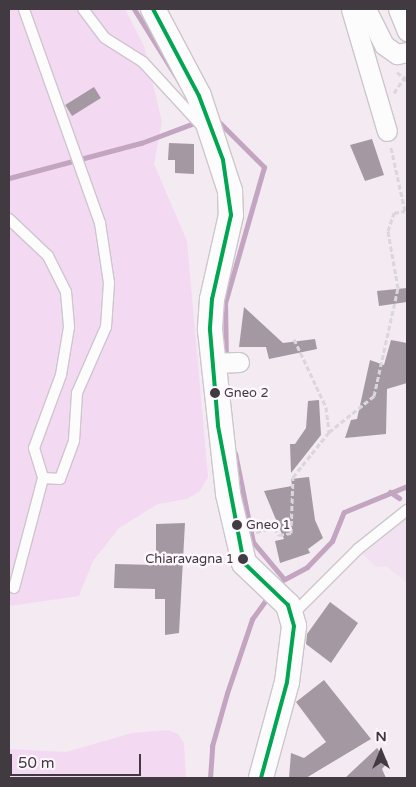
<!DOCTYPE html>
<style>
body{margin:0}
#map{position:relative;width:416px;height:787px;overflow:hidden;background:#f3eaf2;font-family:"Varela Round",sans-serif}
div>[style]{position:absolute}
[style*='--x']{left:calc(var(--x)*1px);top:calc(var(--y)*1px);width:calc(var(--w)*1px);rotate:calc(var(--a)*1deg)}
.built>*{inset:0;background:#f2e1f0}
.green>*{inset:0;background:#f4d9f2}
.stream>*{height:5px;margin:-2.5px;padding:0 2.5px;transform-origin:2.5px;border-radius:2.5px;background:#c3a5c2}
.building>*{inset:0;background:#a499a3;transform-origin:0 0}
.path>*{height:3px;margin-top:-1.5px;transform-origin:0;background:repeating-linear-gradient(90deg,#dad7da 0 5px,transparent 0 7.5px)}
.roads{filter:drop-shadow(1px 0 #cdc6cd) drop-shadow(-1px 0 #cdc6cd) drop-shadow(0 1px #cdc6cd) drop-shadow(0 -1px #cdc6cd)}
.service>*{height:10px;margin:-5px;padding:0 5px;transform-origin:5px;border-radius:5px;background:#fdfcfd}
.minor>*{height:19px;margin:-9.5px;padding:0 9.5px;transform-origin:9.5px;border-radius:9.5px;background:#fdfcfd}
.tertiary>*{height:24px;margin:-12px;padding:0 12px;transform-origin:12px;border-radius:12px;background:#fdfcfd}
.bus-1>*{height:4px;margin:-2px;padding:0 2px;transform-origin:2px;border-radius:2px;background:#00a651}
.dots>*{width:14px;height:14px;translate:-50% -50%;box-sizing:border-box;border:2px solid #fef7fd;border-radius:50%}
span{translate:-50% -50%;white-space:nowrap;text-align:center;line-height:1.15;-webkit-text-stroke:5px #fef7fd;paint-order:stroke}
.bus-label{font-size:13px;color:#413a41}
.left{translate:0 -50%;text-align:left}
.right{translate:-100% -50%;text-align:right}
.frame{position:absolute;inset:0;border:10px solid #413a41;pointer-events:none}
.north{position:absolute;left:356px;top:727px;width:50px;height:50px;-webkit-text-stroke:4px #fef7fd;paint-order:stroke;rotate:0deg;font-size:14px;font-weight:700;line-height:20px;text-align:center;color:#413a41}
.north::after{content:'';display:block;margin:auto;width:18px;height:22px;background:#413a41;clip-path:polygon(50% 0,100% 100%,50% 72%,0 100%)}
.scale{position:absolute;left:10px;top:754px;width:131px;height:22px;box-sizing:border-box;border:2px solid #413a41;border-top:0;padding-left:6px;font-size:15px;line-height:18px;white-space:nowrap;color:#413a41;-webkit-text-stroke:4px #fef7fd;paint-order:stroke}
</style>
<div id="map">
<div class="built">
<i style="clip-path:polygon(407px 518px,407px 583px,386px 566px,376px 567px,363px 554px)"></i>
</div>
<div class="green">
<i style="clip-path:polygon(9px 9px,125px 9px,144px 46px,162px 122px,154px 164px,187px 241px,208px 477px,200px 491px,187px 499px,158px 504px,119px 528px,93px 561px,79px 596px,9px 606px)"></i>
<i style="clip-path:polygon(168px 730px,178px 734px,184px 743px,186px 778px,9px 778px,9px 749px,66px 752px,132px 733px)"></i>
</div>
<div class="stream">
<i style="--x:134;--y:9;--w:100;--a:58.1"></i>
<i style="--x:216;--y:119;--w:68;--a:45"></i>
<i style="--x:264;--y:167;--w:141;--a:106"></i>
<i style="--x:225;--y:303;--w:57;--a:89"></i>
<i style="--x:9;--y:178;--w:137;--a:-14.9"></i>
<i style="--x:141;--y:143;--w:60;--a:-20.6"></i>
<i style="--x:235;--y:453;--w:91;--a:78.6"></i>
<i style="--x:253;--y:542;--w:48;--a:50"></i>
<i style="--x:390;--y:492;--w:11;--a:34"></i>
<i style="--x:283;--y:580;--w:27;--a:-28"></i>
<i style="--x:307;--y:567;--w:36;--a:-46"></i>
<i style="--x:332;--y:541;--w:31;--a:-68"></i>
<i style="--x:344;--y:512;--w:68;--a:-22.4"></i>
<i style="--x:210;--y:778;--w:32;--a:-86"></i>
<i style="--x:212;--y:746;--w:55;--a:-74.2"></i>
<i style="--x:227;--y:693;--w:78;--a:-71.3"></i>
<i style="--x:252;--y:619;--w:29;--a:-54"></i>
</div>
<div class="building">
<i style="left:94px;top:87px;width:13px;height:34px;rotate:58deg"></i>
<i style="clip-path:polygon(372px 139px,384px 175px,365px 181px,350px 145px)"></i>
<i style="clip-path:polygon(169px 143px,194px 144px,194px 174px,175px 173px,175px 160px,168px 160px)"></i>
<i style="clip-path:polygon(407px 288px,407px 302px,379px 306px,377px 291px)"></i>
<i style="clip-path:polygon(244px 307px,283px 343px,315px 339px,317px 349px,269px 359px,266px 347px,239px 347px)"></i>
<i style="clip-path:polygon(391px 340px,407px 343px,407px 383px,387px 389px,386px 434px,345px 438px,351px 420px,357px 419px,370px 360px,384px 365px)"></i>
<i style="clip-path:polygon(319px 400px,321px 435px,291px 473px,290px 444px,295px 444px,306px 428px,308px 401px)"></i>
<i style="clip-path:polygon(309px 477px,315px 520px,323px 538px,308px 549px,310px 553px,280px 563px,275px 541px,284px 539px,264px 491px,292px 486px,291px 479px)"></i>
<i style="clip-path:polygon(185px 523px,179px 633px,165px 635px,165px 599px,155px 599px,155px 589px,114px 588px,115px 564px,156px 565px,156px 524px)"></i>
<i style="clip-path:polygon(330px 602px,358px 623px,331px 663px,306px 644px,307px 634px)"></i>
<i style="clip-path:polygon(324px 680px,371px 739px,306px 778px,289px 778px,291px 753px,304px 758px,326px 742px,296px 702px)"></i>
<i style="clip-path:polygon(377px 748px,388px 762px,382px 769px,386px 778px,345px 778px)"></i>
</div>
<div class="path">
<i style="--x:397;--y:72;--w:13;--a:42"></i>
<i style="--x:394;--y:93;--w:23;--a:-56"></i>
<i style="--x:294;--y:339;--w:75;--a:64.8"></i>
<i style="--x:326;--y:407;--w:25;--a:83"></i>
<i style="--x:256;--y:532;--w:18;--a:-13"></i>
<i style="--x:274;--y:528;--w:9;--a:54"></i>
<i style="--x:279;--y:535;--w:12;--a:-9"></i>
<i style="--x:291;--y:533;--w:56;--a:-88"></i>
<i style="--x:293;--y:477;--w:58;--a:-51.3"></i>
<i style="--x:329;--y:432;--w:58;--a:-38.7"></i>
<i style="--x:374;--y:396;--w:111;--a:-77.5"></i>
<i style="--x:398;--y:288;--w:58;--a:-100"></i>
<i style="--x:388;--y:231;--w:19;--a:-72"></i>
<i style="--x:394;--y:213;--w:11;--a:-10"></i>
<i style="--x:405;--y:211;--w:65;--a:-102.5"></i>
</div>
<div class="roads">
<div class="service">
<i style="--x:83;--y:9;--w:36;--a:53"></i>
<i style="--x:105;--y:38;--w:45;--a:32.3"></i>
<i style="--x:143;--y:62;--w:86;--a:47.4"></i>
<i style="--x:9;--y:219;--w:54;--a:43.5"></i>
<i style="--x:48;--y:256;--w:40;--a:63.4"></i>
<i style="--x:66;--y:292;--w:35;--a:85"></i>
<i style="--x:69;--y:327;--w:49;--a:99.5"></i>
<i style="--x:61;--y:375;--w:78;--a:110.3"></i>
<i style="--x:34;--y:448;--w:31;--a:73"></i>
<i style="--x:43;--y:478;--w:17;--a:3"></i>
<i style="--x:60;--y:479;--w:40;--a:-69.8"></i>
<i style="--x:74;--y:441;--w:48;--a:-86.4"></i>
<i style="--x:77;--y:393;--w:72;--a:-66.3"></i>
<i style="--x:106;--y:327;--w:44;--a:-86.1"></i>
<i style="--x:109;--y:283;--w:61;--a:-98.5"></i>
<i style="--x:100;--y:223;--w:227;--a:-109.6"></i>
<i style="--x:14;--y:588;--w:114;--a:-75.2"></i>
<i style="--x:292;--y:615;--w:93;--a:-45"></i>
<i style="--x:358;--y:549;--w:63;--a:-38.5"></i>
</div>
<div class="minor">
<i style="--x:351;--y:9;--w:127;--a:73.6"></i>
<i style="--x:366;--y:9;--w:40;--a:63.4"></i>
<i style="--x:384;--y:45;--w:16;--a:35"></i>
<i style="--x:397;--y:54;--w:10;--a:-11"></i>
<i style="--x:398;--y:9;--w:24;--a:68"></i>
<i style="--x:212;--y:363;--w:27;--a:-2"></i>
</div>
<div class="tertiary">
<i style="--x:153;--y:9;--w:98;--a:62.1"></i>
<i style="--x:199;--y:96;--w:100;--a:71.9"></i>
<i style="--x:230;--y:191;--w:24;--a:88"></i>
<i style="--x:231;--y:215;--w:86;--a:102.7"></i>
<i style="--x:212;--y:299;--w:31;--a:94"></i>
<i style="--x:210;--y:330;--w:165;--a:83.7"></i>
<i style="--x:228;--y:494;--w:71;--a:76.9"></i>
<i style="--x:244;--y:563;--w:61;--a:43.7"></i>
<i style="--x:288;--y:605;--w:22;--a:74"></i>
<i style="--x:294;--y:626;--w:56;--a:97.1"></i>
<i style="--x:287;--y:682;--w:99;--a:105.2"></i>
</div>
</div>
<div class="bus-1">
<i style="--x:153;--y:9;--w:98;--a:62.1"></i>
<i style="--x:199;--y:96;--w:68;--a:69.4"></i>
<i style="--x:223;--y:160;--w:56;--a:81.7"></i>
<i style="--x:231;--y:215;--w:86;--a:102.7"></i>
<i style="--x:212;--y:299;--w:31;--a:94"></i>
<i style="--x:210;--y:330;--w:96;--a:85.2"></i>
<i style="--x:218;--y:426;--w:139;--a:79.3"></i>
<i style="--x:244;--y:563;--w:61;--a:43.7"></i>
<i style="--x:261;--y:778;--w:99;--a:-74.8"></i>
<i style="--x:287;--y:682;--w:56;--a:-82.9"></i>
<i style="--x:294;--y:626;--w:22;--a:-106"></i>
</div>
<div class="dots">
<i style="left:215px;top:393px;background:#413a41"></i>
<i style="left:237px;top:525px;background:#413a41"></i>
<i style="left:243px;top:559px;background:#413a41"></i>
</div>
<div class="bus-label">
<span class="left" style="left:224px;top:393px">Gneo 2</span>
<span class="left" style="left:246px;top:525px">Gneo 1</span>
<span class="right" style="left:234px;top:559px">Chiaravagna 1</span>
</div>
<div class="frame"></div>
<div class="north">N</div>
<div class="scale">50 m</div>
</div>
